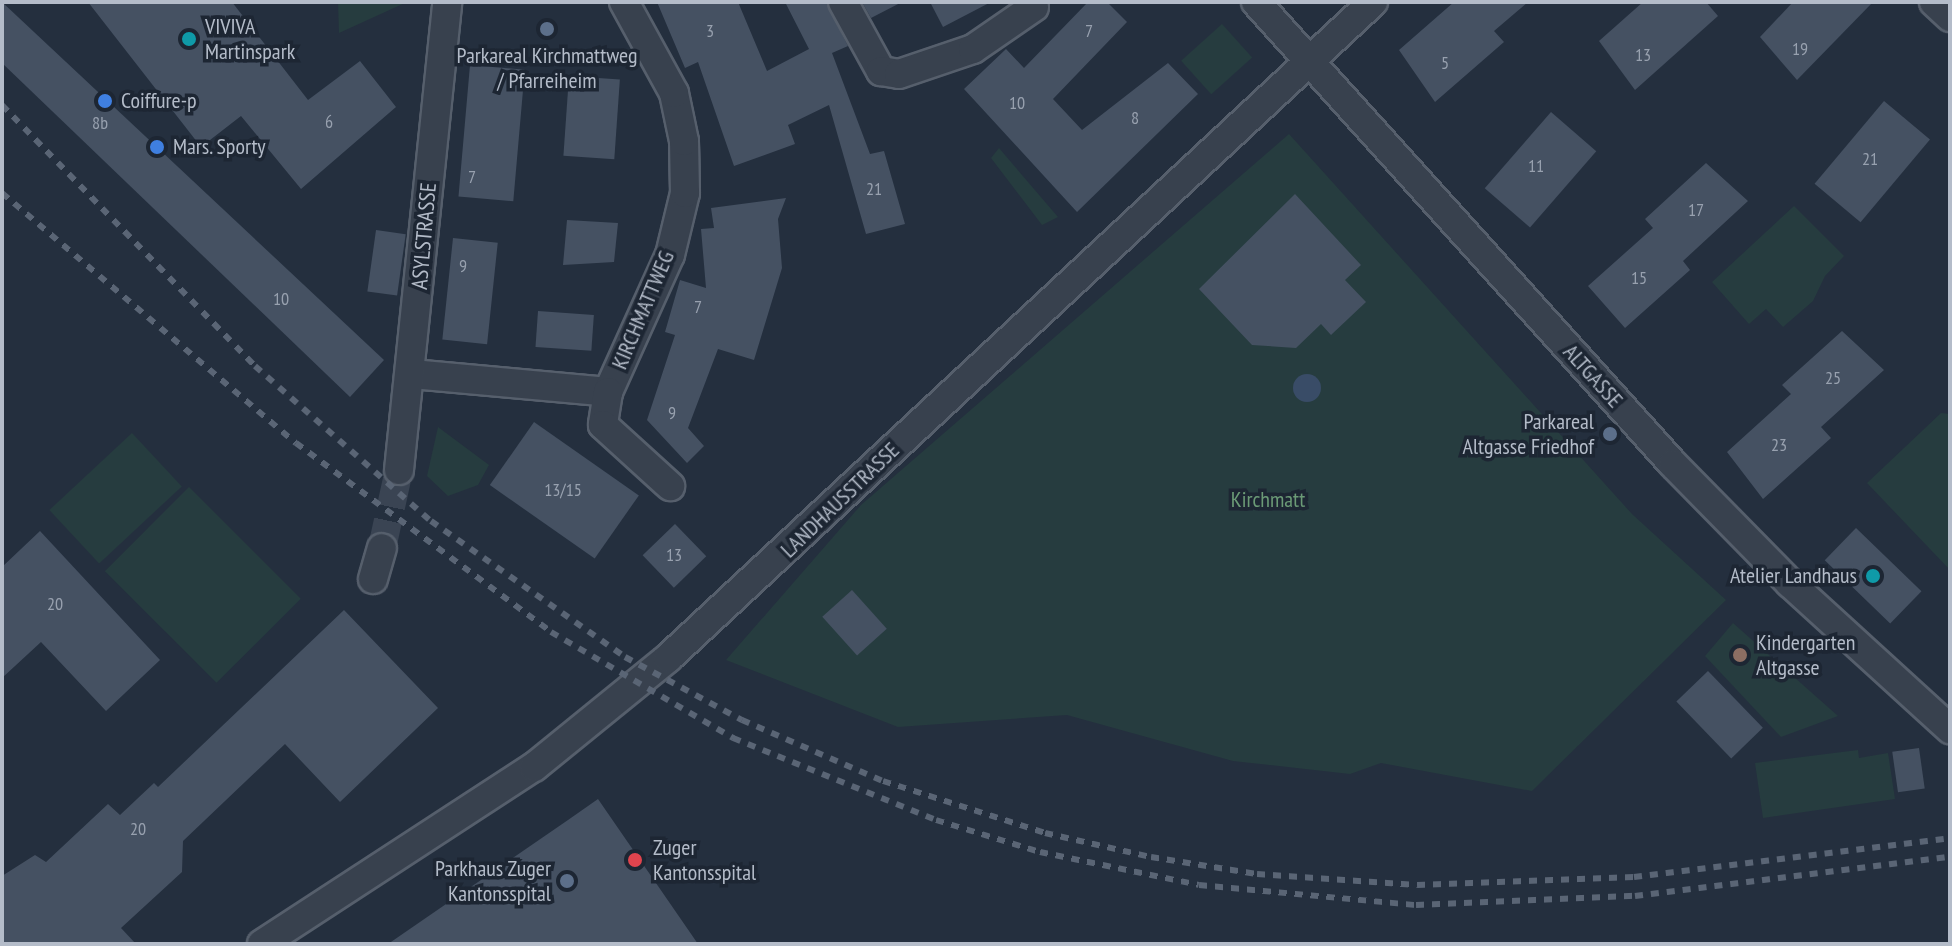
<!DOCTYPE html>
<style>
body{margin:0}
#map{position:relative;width:1952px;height:946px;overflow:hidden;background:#242f3e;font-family:"PT Sans Narrow",sans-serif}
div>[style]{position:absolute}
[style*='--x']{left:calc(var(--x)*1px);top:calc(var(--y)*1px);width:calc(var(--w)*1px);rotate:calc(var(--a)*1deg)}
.green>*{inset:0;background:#263c3f;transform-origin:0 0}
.water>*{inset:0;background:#394c67}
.round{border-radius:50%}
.building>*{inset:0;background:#455162;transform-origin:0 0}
.minor-tunnel>*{height:28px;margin-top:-14px;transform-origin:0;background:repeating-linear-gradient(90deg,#3a4453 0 28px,transparent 0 42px)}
.roads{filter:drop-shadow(2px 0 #565f6c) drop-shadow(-2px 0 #565f6c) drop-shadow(0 2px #565f6c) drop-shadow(0 -2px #565f6c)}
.minor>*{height:28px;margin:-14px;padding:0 14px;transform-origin:14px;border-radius:14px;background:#38414e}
.rail>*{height:6px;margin-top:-3px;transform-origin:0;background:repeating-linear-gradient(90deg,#5a6575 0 8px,transparent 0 16px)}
.dots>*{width:22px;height:22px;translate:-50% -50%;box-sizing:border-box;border:4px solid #1d2633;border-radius:50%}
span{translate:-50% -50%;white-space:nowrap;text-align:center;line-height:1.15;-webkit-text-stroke:7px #1d2633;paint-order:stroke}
.number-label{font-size:18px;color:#98a1af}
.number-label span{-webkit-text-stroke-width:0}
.poi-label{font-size:22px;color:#b4bcc9}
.left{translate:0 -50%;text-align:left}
.right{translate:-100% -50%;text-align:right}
.street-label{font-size:22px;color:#b4bcc9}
.park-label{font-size:22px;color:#6b9a76}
.frame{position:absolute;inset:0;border:4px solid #b4bcc9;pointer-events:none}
</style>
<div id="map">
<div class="green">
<i style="clip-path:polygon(338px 2px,407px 2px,339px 33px)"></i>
<i style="left:1222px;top:24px;width:45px;height:55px;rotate:48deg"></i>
<i style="clip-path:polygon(1289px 134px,1632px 514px,1726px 600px,1532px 791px,1381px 763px,1350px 774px,1233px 761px,1067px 715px,898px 727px,726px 660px,861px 505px)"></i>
<i style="clip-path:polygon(999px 148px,1058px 217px,1042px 225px,991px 158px)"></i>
<i style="clip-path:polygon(1794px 206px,1844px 256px,1825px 276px,1813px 301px,1783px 327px,1766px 309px,1749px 324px,1712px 282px)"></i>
<i style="clip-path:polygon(1941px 413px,1950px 414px,1950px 570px,1867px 483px)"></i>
<i style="clip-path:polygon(438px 427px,489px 465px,478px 485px,448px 496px,427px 476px)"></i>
<i style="left:132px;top:433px;width:73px;height:113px;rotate:47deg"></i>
<i style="left:189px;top:487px;width:158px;height:119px;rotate:45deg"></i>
<i style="clip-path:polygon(1733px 623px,1838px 716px,1781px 737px,1705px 656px)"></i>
<i style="clip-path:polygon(1858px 750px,1859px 758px,1888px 753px,1895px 799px,1763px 818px,1755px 763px)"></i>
</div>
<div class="water">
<i class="round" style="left:1293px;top:374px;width:28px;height:28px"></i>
</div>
<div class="building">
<i style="clip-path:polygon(2px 2px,384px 360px,350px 397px,2px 63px)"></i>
<i style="clip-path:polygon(88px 2px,232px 2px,308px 100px,360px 61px,396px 107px,301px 189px,241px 116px,201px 147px)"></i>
<i style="clip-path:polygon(657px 2px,738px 2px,767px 71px,809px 49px,785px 2px,826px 2px,848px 46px,832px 53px,870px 154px,884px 151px,905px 224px,866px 234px,829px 105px,788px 125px,795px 144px,734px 166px,698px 62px,685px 68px)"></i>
<i style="clip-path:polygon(862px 2px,902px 2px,871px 18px)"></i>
<i style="clip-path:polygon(930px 2px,991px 2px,943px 27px)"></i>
<i style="clip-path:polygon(1088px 2px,1107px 2px,1127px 22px,1053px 99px,1082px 130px,1168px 63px,1198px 94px,1077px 212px,964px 89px,1006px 49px,1024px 68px)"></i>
<i style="clip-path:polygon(1454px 2px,1528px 2px,1494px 31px,1504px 42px,1435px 102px,1399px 50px)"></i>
<i style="clip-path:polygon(1643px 2px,1706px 2px,1718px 16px,1635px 90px,1599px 41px)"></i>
<i style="clip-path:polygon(1793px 2px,1873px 2px,1797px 80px,1760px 37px)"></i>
<i style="left:470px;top:65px;width:55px;height:132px;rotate:5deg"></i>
<i style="left:569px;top:76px;width:51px;height:80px;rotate:4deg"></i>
<i style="left:1884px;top:101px;width:60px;height:108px;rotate:40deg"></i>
<i style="left:1551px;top:112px;width:60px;height:101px;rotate:41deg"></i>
<i style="clip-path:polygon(1706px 163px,1748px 201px,1683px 261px,1690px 270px,1625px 328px,1588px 286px,1653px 228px,1645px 219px)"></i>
<i style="clip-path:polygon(1295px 194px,1361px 265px,1345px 280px,1366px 302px,1331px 335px,1321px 324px,1296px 348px,1252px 345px,1199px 289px)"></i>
<i style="clip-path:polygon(786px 198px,778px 219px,782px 268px,754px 360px,718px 349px,688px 428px,704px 446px,687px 463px,647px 420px,675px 335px,665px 332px,680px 280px,706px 288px,701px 229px,714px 228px,711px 208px)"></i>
<i style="clip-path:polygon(567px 220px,618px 223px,614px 262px,563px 265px)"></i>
<i style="left:376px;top:230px;width:30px;height:62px;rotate:8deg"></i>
<i style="left:453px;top:238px;width:45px;height:102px;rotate:6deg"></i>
<i style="left:538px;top:311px;width:56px;height:36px;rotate:4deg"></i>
<i style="clip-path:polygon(1842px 331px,1884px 370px,1821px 427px,1831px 438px,1763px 499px,1727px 452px,1791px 394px,1782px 385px)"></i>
<i style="left:534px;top:422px;width:128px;height:77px;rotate:35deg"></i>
<i style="left:675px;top:524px;width:45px;height:45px;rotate:46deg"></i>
<i style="left:1856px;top:528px;width:91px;height:45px;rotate:44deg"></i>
<i style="clip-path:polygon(40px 531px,160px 660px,106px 711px,41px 642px,2px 678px,2px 567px)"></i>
<i style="left:852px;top:590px;width:52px;height:40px;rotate:48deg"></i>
<i style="clip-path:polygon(344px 610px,438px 708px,340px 802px,285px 744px,183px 841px,182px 872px,121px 928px,136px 944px,2px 944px,2px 876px,35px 855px,46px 862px,108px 804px,120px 815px,154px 783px,158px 787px)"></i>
<i style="left:1708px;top:671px;width:79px;height:44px;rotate:46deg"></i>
<i style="left:1919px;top:748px;width:41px;height:27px;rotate:82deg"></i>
<i style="clip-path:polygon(598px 799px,698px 944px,388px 944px,568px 820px)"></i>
</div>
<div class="minor-tunnel">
<i style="--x:382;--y:548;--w:80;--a:-77.7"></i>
</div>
<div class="roads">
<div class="minor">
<i style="--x:843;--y:2;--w:79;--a:61.2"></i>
<i style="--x:881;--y:71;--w:18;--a:9"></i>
<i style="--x:899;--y:74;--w:78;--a:-18.7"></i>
<i style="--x:973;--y:49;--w:74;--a:-34.5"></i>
<i style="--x:1256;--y:2;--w:622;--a:47.93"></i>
<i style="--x:1673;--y:464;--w:167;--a:45.5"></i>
<i style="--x:1790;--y:583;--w:217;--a:42.4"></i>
<i style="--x:1934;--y:2;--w:22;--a:43"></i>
<i style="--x:412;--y:374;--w:197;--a:5.2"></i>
<i style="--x:608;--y:392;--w:150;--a:-65.7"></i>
<i style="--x:670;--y:255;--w:64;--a:-76.4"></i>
<i style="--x:685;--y:193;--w:52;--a:-91.1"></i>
<i style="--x:684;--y:141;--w:49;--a:-101.8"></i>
<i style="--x:674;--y:93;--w:104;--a:-118.8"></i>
<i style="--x:608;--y:392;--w:33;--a:99"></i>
<i style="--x:603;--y:425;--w:91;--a:42.3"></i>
<i style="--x:399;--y:470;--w:470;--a:-84.1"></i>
<i style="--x:373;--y:579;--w:32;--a:-74"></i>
<i style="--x:262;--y:944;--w:325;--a:-33.1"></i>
<i style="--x:534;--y:767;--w:173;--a:-39.1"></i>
<i style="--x:668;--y:658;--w:963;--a:-42.94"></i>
</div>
</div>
<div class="rail">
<i style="--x:2;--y:105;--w:363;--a:45.9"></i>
<i style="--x:255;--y:366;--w:235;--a:41.4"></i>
<i style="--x:431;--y:521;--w:237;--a:35"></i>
<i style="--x:625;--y:657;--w:133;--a:28.3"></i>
<i style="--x:742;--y:720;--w:154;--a:23.4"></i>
<i style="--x:883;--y:781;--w:170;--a:17.8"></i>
<i style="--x:1045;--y:833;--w:109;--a:12.8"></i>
<i style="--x:1151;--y:857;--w:107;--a:9.1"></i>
<i style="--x:1257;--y:874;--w:160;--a:3.9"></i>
<i style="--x:1417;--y:885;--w:217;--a:-2.1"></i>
<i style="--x:1634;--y:877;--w:318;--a:-7"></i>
<i style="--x:2;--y:193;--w:386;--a:40.4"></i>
<i style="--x:296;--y:443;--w:317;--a:36.5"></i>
<i style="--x:551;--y:632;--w:211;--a:30.2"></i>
<i style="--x:733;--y:738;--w:219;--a:22"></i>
<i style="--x:936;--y:820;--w:109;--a:17.1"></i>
<i style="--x:1040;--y:852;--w:162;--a:11.7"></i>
<i style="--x:1199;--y:885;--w:218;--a:5.3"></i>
<i style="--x:1416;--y:905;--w:219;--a:-2.4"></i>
<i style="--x:1635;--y:896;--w:317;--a:-7.1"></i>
</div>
<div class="dots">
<i style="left:547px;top:29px;background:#5c6f8a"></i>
<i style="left:189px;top:39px;background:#0f9aa8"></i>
<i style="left:105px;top:101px;background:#3f7fe0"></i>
<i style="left:157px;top:147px;background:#3f7fe0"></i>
<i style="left:1610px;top:434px;background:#5c6f8a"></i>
<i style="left:1873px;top:576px;background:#0f9aa8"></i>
<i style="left:1740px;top:655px;background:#8d6e63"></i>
<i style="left:635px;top:860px;background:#e0444e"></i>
<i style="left:567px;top:881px;background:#5c6f8a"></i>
</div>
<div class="number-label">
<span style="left:710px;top:31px">3</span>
<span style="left:1089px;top:31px">7</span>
<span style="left:1800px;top:49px">19</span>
<span style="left:1643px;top:55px">13</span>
<span style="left:1445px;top:63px">5</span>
<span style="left:1017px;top:103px">10</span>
<span style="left:1135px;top:118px">8</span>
<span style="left:329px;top:122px">6</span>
<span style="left:100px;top:123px">8b</span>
<span style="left:1870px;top:159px">21</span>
<span style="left:1536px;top:166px">11</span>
<span style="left:472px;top:177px">7</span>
<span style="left:874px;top:189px">21</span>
<span style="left:1696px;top:210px">17</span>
<span style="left:463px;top:266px">9</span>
<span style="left:1639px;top:278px">15</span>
<span style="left:281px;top:299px">10</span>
<span style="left:698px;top:307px">7</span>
<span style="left:1833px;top:378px">25</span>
<span style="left:672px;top:413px">9</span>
<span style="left:1779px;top:445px">23</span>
<span style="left:563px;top:490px">13/15</span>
<span style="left:674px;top:555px">13</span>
<span style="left:55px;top:604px">20</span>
<span style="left:138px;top:829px">20</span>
</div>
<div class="poi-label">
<span class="left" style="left:205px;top:39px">VIVIVA<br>Martinspark</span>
<span style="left:547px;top:68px">Parkareal Kirchmattweg<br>/ Pfarreiheim</span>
<span class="left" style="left:121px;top:101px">Coiffure-p</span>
<span class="left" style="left:173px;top:147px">Mars. Sporty</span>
<span class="right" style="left:1594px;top:434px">Parkareal<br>Altgasse Friedhof</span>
<span class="right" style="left:1857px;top:576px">Atelier Landhaus</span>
<span class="left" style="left:1756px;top:655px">Kindergarten<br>Altgasse</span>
<span class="left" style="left:653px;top:860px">Zuger<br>Kantonsspital</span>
<span class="right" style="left:551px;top:881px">Parkhaus Zuger<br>Kantonsspital</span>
</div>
<div class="street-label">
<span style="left:424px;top:236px;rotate:-85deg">ASYLSTRASSE</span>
<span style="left:643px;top:310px;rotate:-67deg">KIRCHMATTWEG</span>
<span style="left:1593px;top:376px;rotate:48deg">ALTGASSE</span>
<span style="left:840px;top:500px;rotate:-44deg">LANDHAUSSTRASSE</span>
</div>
<div class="park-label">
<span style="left:1268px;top:500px">Kirchmatt</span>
</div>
<div class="frame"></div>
</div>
